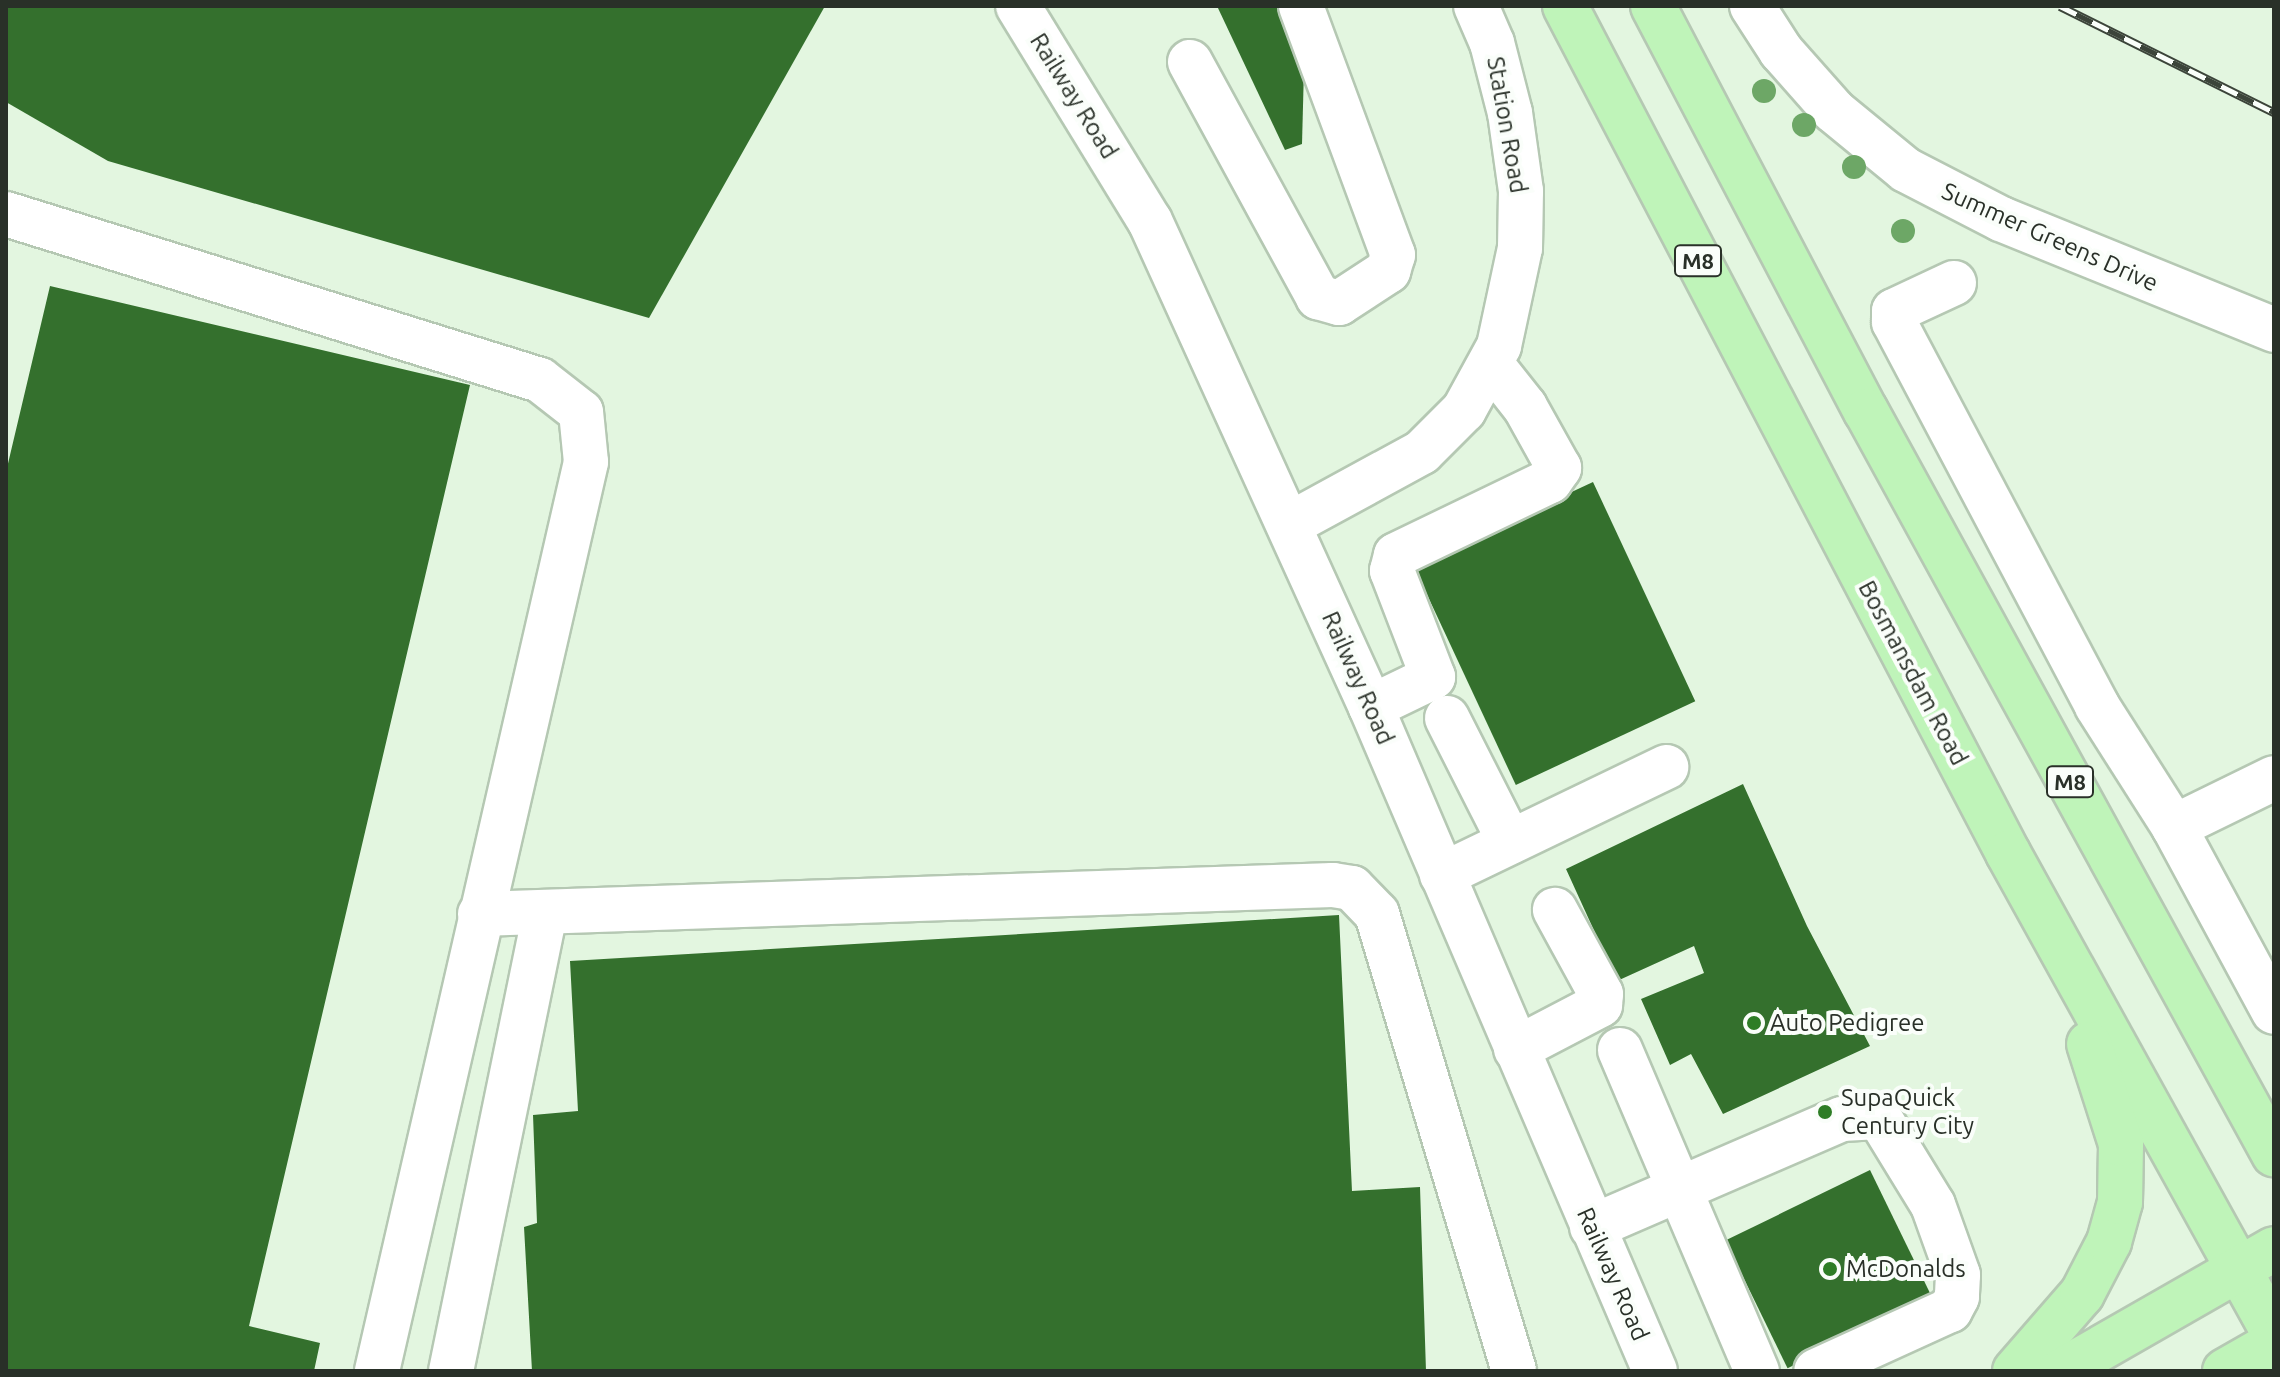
<!DOCTYPE html>
<style>
body{margin:0}
#map{position:relative;width:2280px;height:1377px;overflow:hidden;background:#e3f6e0;font-family:Ubuntu,sans-serif}
div>[style]{position:absolute}
[style*='--x']{left:calc(var(--x)*1px);top:calc(var(--y)*1px);width:calc(var(--w)*1px);rotate:calc(var(--a)*1deg)}
.building>*{inset:0;background:#34702d;transform-origin:0 0}
.roads{filter:drop-shadow(2px 0 #b5c8b3) drop-shadow(-2px 0 #b5c8b3) drop-shadow(0 2px #b5c8b3) drop-shadow(0 -2px #b5c8b3)}
.minor>*{height:44px;margin:-22px;padding:0 22px;transform-origin:22px;border-radius:22px;background:#fff}
.major>*{height:44px;margin:-22px;padding:0 22px;transform-origin:22px;border-radius:22px;background:#bff4b9}
.rail>*{height:9px;margin-top:-4.5px;transform-origin:0;background:repeating-linear-gradient(90deg,#fafefa 0 18px,#3c443a 0 36px);box-sizing:border-box;border-block:2px solid #3c443a}
.trees>*{width:24px;height:24px;margin:-12px;border-radius:50%;background:#6da766}
.dots>*{width:22px;height:22px;translate:-50% -50%;box-sizing:border-box;border:4px solid #fafefa;border-radius:50%}
span{translate:-50% -50%;white-space:nowrap;text-align:center;line-height:1.15;-webkit-text-stroke:8px #fafefa;paint-order:stroke}
.shield-label span{padding:2px 6px;background:#fafefa;border:2px solid;border-radius:6px;-webkit-text-stroke-width:0}
.shield-label{font-size:22px;color:#293028;font-weight:700}
.street-label{font-size:24px;color:#293028}
.poi-label{font-size:24px;color:#293028}
.left{translate:0 -50%;text-align:left}
.frame{position:absolute;inset:0;border:8px solid #293028;pointer-events:none}
</style>
<div id="map">
<div class="building">
<i style="clip-path:polygon(6px 6px,825px 6px,649px 318px,108px 161px,6px 102px)"></i>
<i style="clip-path:polygon(1217px 6px,1293px 6px,1305px 30px,1302px 144px,1285px 150px)"></i>
<i style="clip-path:polygon(50px 286px,470px 385px,249px 1326px,320px 1343px,314px 1371px,6px 1371px,6px 472px)"></i>
<i style="left:1593px;top:482px;width:242px;height:198px;rotate:65deg"></i>
<i style="clip-path:polygon(1743px 784px,1807px 926px,1870px 1046px,1723px 1114px,1691px 1054px,1670px 1065px,1641px 999px,1704px 973px,1694px 946px,1617px 981px,1566px 869px)"></i>
<i style="clip-path:polygon(1339px 915px,1352px 1191px,1420px 1187px,1426px 1371px,532px 1371px,524px 1227px,537px 1223px,533px 1115px,578px 1111px,570px 961px)"></i>
<i style="left:1870px;top:1170px;width:142px;height:161px;rotate:64deg"></i>
</div>
<div class="roads">
<div class="minor">
<i style="--x:1018;--y:6;--w:252;--a:58.5"></i>
<i style="--x:1150;--y:221;--w:534;--a:65.55"></i>
<i style="--x:1371;--y:707;--w:722;--a:66.84"></i>
<i style="--x:1752;--y:6;--w:54;--a:57.2"></i>
<i style="--x:1781;--y:51;--w:80;--a:48.5"></i>
<i style="--x:1834;--y:111;--w:93;--a:39.3"></i>
<i style="--x:1906;--y:170;--w:107;--a:27.3"></i>
<i style="--x:2001;--y:219;--w:295;--a:22.1"></i>
<i style="--x:1190;--y:62;--w:268;--a:61.4"></i>
<i style="--x:1318;--y:297;--w:22;--a:16"></i>
<i style="--x:1339;--y:303;--w:59;--a:-33.1"></i>
<i style="--x:1388;--y:271;--w:17;--a:-73"></i>
<i style="--x:1393;--y:255;--w:265;--a:-110.3"></i>
<i style="--x:6;--y:214;--w:559;--a:17.27"></i>
<i style="--x:540;--y:380;--w:52;--a:38"></i>
<i style="--x:581;--y:412;--w:50;--a:84.3"></i>
<i style="--x:586;--y:462;--w:933;--a:102.95"></i>
<i style="--x:1954;--y:283;--w:66;--a:155"></i>
<i style="--x:1894;--y:311;--w:11;--a:90"></i>
<i style="--x:1894;--y:322;--w:434;--a:62.1"></i>
<i style="--x:2097;--y:706;--w:143;--a:57.5"></i>
<i style="--x:2174;--y:827;--w:210;--a:61.6"></i>
<i style="--x:1290;--y:524;--w:150;--a:-28.6"></i>
<i style="--x:1422;--y:452;--w:59;--a:-45"></i>
<i style="--x:1464;--y:410;--w:73;--a:-61.3"></i>
<i style="--x:1499;--y:346;--w:100;--a:-77.9"></i>
<i style="--x:1520;--y:248;--w:57;--a:-89"></i>
<i style="--x:1521;--y:191;--w:79;--a:-98"></i>
<i style="--x:1510;--y:113;--w:72;--a:-104.4"></i>
<i style="--x:1492;--y:43;--w:40;--a:-113.4"></i>
<i style="--x:1371;--y:707;--w:69;--a:-25.8"></i>
<i style="--x:1433;--y:677;--w:114;--a:-111.1"></i>
<i style="--x:1392;--y:571;--w:16;--a:-76"></i>
<i style="--x:1396;--y:555;--w:171;--a:-25.7"></i>
<i style="--x:1550;--y:481;--w:16;--a:-55"></i>
<i style="--x:1559;--y:468;--w:70;--a:-119.1"></i>
<i style="--x:1525;--y:407;--w:55;--a:-128.3"></i>
<i style="--x:1447;--y:718;--w:139;--a:63.1"></i>
<i style="--x:2174;--y:827;--w:111;--a:-26.1"></i>
<i style="--x:1442;--y:875;--w:249;--a:-25.7"></i>
<i style="--x:480;--y:914;--w:853;--a:-1.95"></i>
<i style="--x:1333;--y:885;--w:19;--a:9"></i>
<i style="--x:1352;--y:888;--w:36;--a:46"></i>
<i style="--x:1377;--y:914;--w:477;--a:73.3"></i>
<i style="--x:1516;--y:1049;--w:95;--a:-27.6"></i>
<i style="--x:1600;--y:1005;--w:11;--a:-85"></i>
<i style="--x:1601;--y:994;--w:96;--a:-118.7"></i>
<i style="--x:1620;--y:1050;--w:349;--a:66.9"></i>
<i style="--x:1592;--y:1227;--w:272;--a:-23.4"></i>
<i style="--x:1842;--y:1119;--w:37;--a:-3"></i>
<i style="--x:1879;--y:1117;--w:103;--a:58.5"></i>
<i style="--x:1933;--y:1205;--w:74;--a:70.3"></i>
<i style="--x:1958;--y:1275;--w:22;--a:93"></i>
<i style="--x:1957;--y:1297;--w:15;--a:118"></i>
<i style="--x:1950;--y:1310;--w:147;--a:155.5"></i>
<i style="--x:451;--y:1371;--w:468;--a:-78.4"></i>
</div>
<div class="major">
<i style="--x:1565;--y:6;--w:956;--a:62.39"></i>
<i style="--x:2008;--y:853;--w:549;--a:61.01"></i>
<i style="--x:1653;--y:6;--w:458;--a:62.3"></i>
<i style="--x:1866;--y:411;--w:848;--a:61.23"></i>
<i style="--x:2015;--y:1371;--w:102;--a:-49"></i>
<i style="--x:2082;--y:1294;--w:59;--a:-62.6"></i>
<i style="--x:2109;--y:1242;--w:41;--a:-74.6"></i>
<i style="--x:2120;--y:1202;--w:58;--a:-89"></i>
<i style="--x:2121;--y:1144;--w:105;--a:-107.7"></i>
<i style="--x:2061;--y:1371;--w:245;--a:-29.8"></i>
<i style="--x:2225;--y:1371;--w:56;--a:-29.7"></i>
</div>
</div>
<div class="rail">
<i style="--x:2060;--y:6;--w:239;--a:26.4"></i>
</div>
<div class="trees">
<i style="left:1764px;top:91px"></i>
<i style="left:1804px;top:125px"></i>
<i style="left:1854px;top:167px"></i>
<i style="left:1903px;top:231px"></i>
</div>
<div class="dots">
<i style="left:1754px;top:1023px;background:#2e7d26"></i>
<i style="left:1825px;top:1112px;background:#2e7d26"></i>
<i style="left:1830px;top:1269px;background:#2e7d26"></i>
</div>
<div class="shield-label">
<span style="left:1698px;top:261px">M8</span>
<span style="left:2070px;top:782px">M8</span>
</div>
<div class="street-label">
<span style="left:1074px;top:96px;rotate:58deg">Railway Road</span>
<span style="left:1507px;top:125px;rotate:80deg">Station Road</span>
<span style="left:2050px;top:237px;rotate:24deg">Summer Greens Drive</span>
<span style="left:1913px;top:673px;rotate:62deg">Bosmansdam Road</span>
<span style="left:1358px;top:678px;rotate:66deg">Railway Road</span>
<span style="left:1613px;top:1274px;rotate:66deg">Railway Road</span>
</div>
<div class="poi-label">
<span class="left" style="left:1770px;top:1023px">Auto Pedigree</span>
<span class="left" style="left:1841px;top:1112px">SupaQuick<br>Century City</span>
<span class="left" style="left:1846px;top:1269px">McDonalds</span>
</div>
<div class="frame"></div>
</div>
